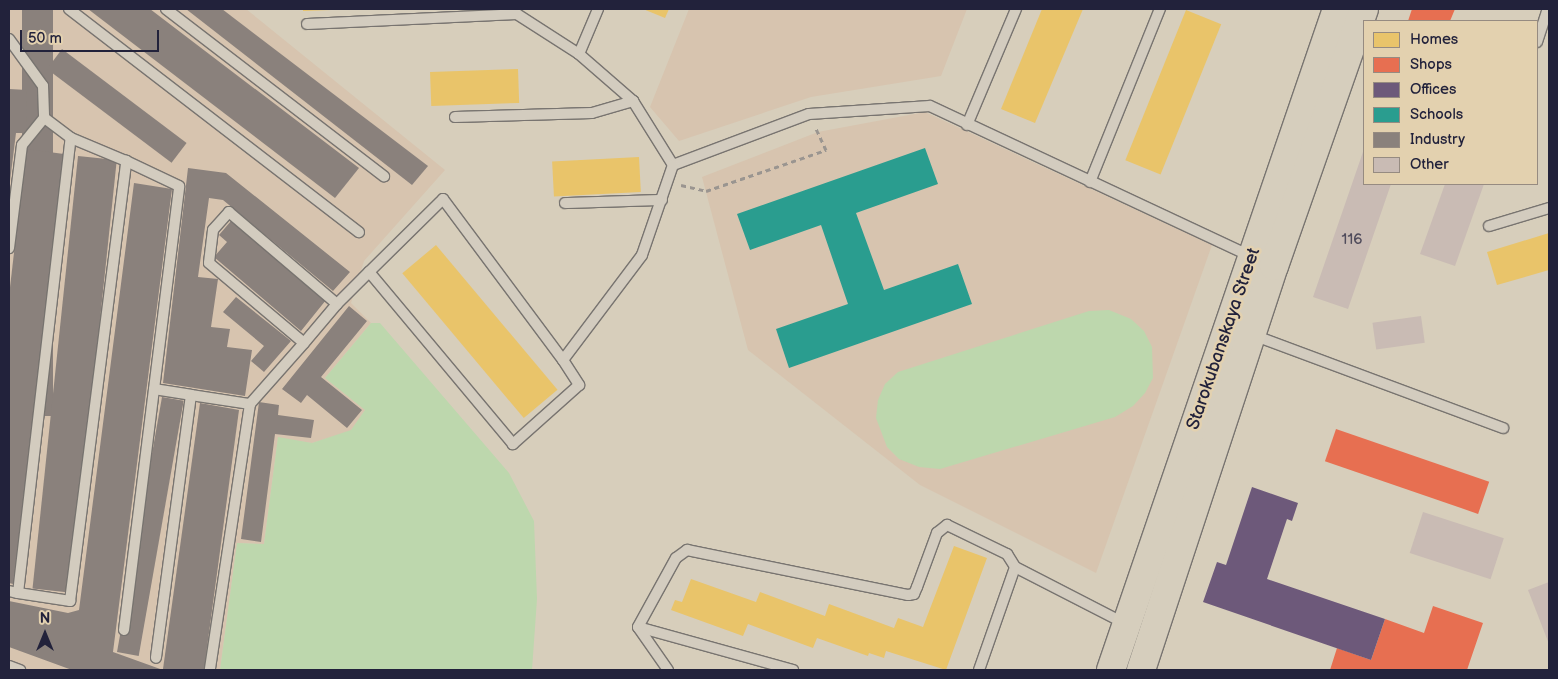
<!DOCTYPE html>
<style>
body{margin:0}
#map{position:relative;width:1558px;height:679px;overflow:hidden;background:#d7cebb;font-family:"Balsamiq Sans",sans-serif}
div>[style]{position:absolute}
[style*='--x']{left:calc(var(--x)*1px);top:calc(var(--y)*1px);width:calc(var(--w)*1px);rotate:calc(var(--a)*1deg)}
.built>*{inset:0;background:#d7c4af}
.green>*{inset:0;background:#bdd7ad}
.homes>*{inset:0;background:#e9c46a;transform-origin:0 0}
.shops>*{inset:0;background:#e76f51;transform-origin:0 0}
.offices>*{inset:0;background:#6d597a}
.schools>*{inset:0;background:#2a9d8f}
.industry>*{inset:0;background:#8a817c;transform-origin:0 0}
.building>*{inset:0;background:#c9bbb4;transform-origin:0 0}
.path>*{height:3px;margin-top:-1.5px;transform-origin:0;background:repeating-linear-gradient(90deg,#9a9590 0 5px,transparent 0 9px)}
.roads{filter:drop-shadow(1px 0 #787470) drop-shadow(-1px 0 #787470) drop-shadow(0 1px #787470) drop-shadow(0 -1px #787470)}
.lane>*{height:10px;margin:-5px;padding:0 5px;transform-origin:5px;border-radius:5px;background:#d3ccbf}
.primary>*{height:28px;margin:-14px;padding:0 14px;transform-origin:14px;border-radius:14px;background:#d6cebd}
span{translate:-50% -50%;white-space:nowrap;text-align:center;line-height:1.15;-webkit-text-stroke:5px #e3d1af;paint-order:stroke}
.number-label{font-size:15px;color:#504c5c}
.number-label span{-webkit-text-stroke-width:0}
.street-label{font-size:18px;color:#22223b}
.frame{position:absolute;inset:0;border:10px solid #22223b;pointer-events:none}
.legend{position:absolute;left:1363px;top:20px;width:175px;height:165px;box-sizing:border-box;background:#e3d1af;border:1px solid #968b81;margin:0;padding:6px 9px;list-style:none;font-size:15px;color:#22223b}
.legend li{display:flex;align-items:center;gap:10px;height:25px}
.legend b{width:25px;border:1px solid #968b81}
.north{position:absolute;left:20px;top:609px;width:50px;height:50px;-webkit-text-stroke:4px #e3d1af;paint-order:stroke;rotate:0deg;font-size:14px;font-weight:700;line-height:20px;text-align:center;color:#22223b}
.north::after{content:'';display:block;margin:auto;width:18px;height:22px;background:#22223b;clip-path:polygon(50% 0,100% 100%,50% 72%,0 100%)}
.scale{position:absolute;left:20px;top:30px;width:139px;height:22px;box-sizing:border-box;border:2px solid #22223b;border-top:0;padding-left:6px;font-size:15px;line-height:18px;white-space:nowrap;color:#22223b;-webkit-text-stroke:4px #e3d1af;paint-order:stroke}
</style>
<div id="map">
<div class="built">
<i style="clip-path:polygon(9px 9px,246px 9px,445px 170px,364px 261px,351px 303px,371px 323px,325px 378px,365px 410px,351px 431px,312px 443px,278px 438px,264px 544px,237px 543px,220px 670px,9px 670px)"></i>
<i style="clip-path:polygon(689px 9px,967px 9px,941px 76px,811px 97px,679px 141px,650px 107px)"></i>
<i style="clip-path:polygon(925px 112px,1212px 245px,1096px 573px,920px 485px,748px 350px,702px 177px,818px 132px)"></i>
</div>
<div class="green">
<i style="clip-path:polygon(1109px 310px,1131px 319px,1144px 331px,1152px 347px,1153px 378px,1145px 393px,1133px 406px,1115px 417px,940px 469px,919px 467px,899px 459px,887px 447px,876px 418px,878px 400px,885px 384px,898px 372px,1089px 311px)"></i>
<i style="clip-path:polygon(371px 323px,380px 323px,509px 473px,534px 521px,537px 599px,532px 670px,220px 670px,237px 543px,264px 544px,278px 437px,312px 443px,351px 430px,365px 410px,325px 378px)"></i>
</div>
<div class="homes">
<i style="clip-path:polygon(303px 9px,330px 9px,331px 10px,303px 11px)"></i>
<i style="clip-path:polygon(643px 9px,669px 9px,665px 18px)"></i>
<i style="clip-path:polygon(1042px 9px,1083px 9px,1035px 123px,1001px 109px)"></i>
<i style="left:1186px;top:10px;width:38px;height:162px;rotate:22deg"></i>
<i style="left:518px;top:69px;width:34px;height:88px;rotate:88deg"></i>
<i style="left:639px;top:157px;width:35px;height:87px;rotate:87deg"></i>
<i style="clip-path:polygon(1549px 233px,1549px 270px,1497px 285px,1487px 252px)"></i>
<i style="left:436px;top:245px;width:189px;height:44px;rotate:50deg"></i>
<i style="clip-path:polygon(954px 546px,987px 558px,946px 670px,886px 651px,884px 658px,869px 653px,868px 656px,817px 638px,813px 648px,748px 624px,743px 636px,671px 610px,675px 600px,682px 602px,691px 579px,756px 602px,760px 592px,825px 616px,829px 604px,894px 628px,898px 618px,923px 627px)"></i>
</div>
<div class="shops">
<i style="clip-path:polygon(1412px 9px,1455px 9px,1450px 21px,1408px 21px)"></i>
<i style="left:1336px;top:429px;width:162px;height:34px;rotate:19deg"></i>
<i style="clip-path:polygon(1433px 606px,1483px 623px,1467px 670px,1330px 670px,1337px 648px,1371px 660px,1385px 619px,1424px 633px)"></i>
</div>
<div class="offices">
<i style="clip-path:polygon(1252px 487px,1298px 503px,1292px 521px,1287px 519px,1267px 579px,1385px 619px,1371px 660px,1203px 602px,1217px 562px,1226px 565px)"></i>
</div>
<div class="schools">
<i style="clip-path:polygon(925px 148px,938px 184px,856px 213px,884px 290px,958px 264px,972px 304px,789px 368px,776px 329px,848px 304px,821px 225px,750px 250px,737px 214px)"></i>
</div>
<div class="industry">
<i style="left:22px;top:9px;width:31px;height:407px"></i>
<i style="clip-path:polygon(88px 9px,150px 9px,359px 168px,335px 198px)"></i>
<i style="clip-path:polygon(186px 9px,222px 9px,428px 166px,412px 185px)"></i>
<i style="left:62px;top:49px;width:156px;height:25px;rotate:37deg"></i>
<i style="clip-path:polygon(9px 89px,27px 90px,26px 133px,16px 133px,10px 181px)"></i>
<i style="clip-path:polygon(26px 149px,64px 154px,13px 584px,9px 583px,9px 296px)"></i>
<i style="left:78px;top:156px;width:39px;height:435px;rotate:6deg"></i>
<i style="clip-path:polygon(188px 168px,226px 173px,350px 272px,333px 291px,223px 200px,209px 198px,198px 277px,218px 279px,211px 327px,230px 329px,227px 347px,252px 350px,245px 396px,163px 383px)"></i>
<i style="clip-path:polygon(134px 183px,172px 189px,113px 652px,163px 670px,72px 670px,9px 647px,9px 601px,68px 613px,79px 610px)"></i>
<i style="clip-path:polygon(231px 221px,326px 300px,301px 331px,214px 257px,227px 242px,219px 235px)"></i>
<i style="clip-path:polygon(236px 297px,291px 341px,264px 372px,251px 361px,264px 346px,223px 312px)"></i>
<i style="clip-path:polygon(349px 306px,367px 321px,321px 377px,362px 410px,347px 428px,307px 395px,301px 403px,282px 389px)"></i>
<i style="left:162px;top:397px;width:22px;height:259px;rotate:10deg"></i>
<i style="clip-path:polygon(259px 402px,279px 405px,278px 415px,314px 420px,311px 438px,275px 434px,261px 542px,241px 539px)"></i>
<i style="clip-path:polygon(200px 403px,239px 410px,204px 670px,173px 670px,163px 669px)"></i>
</div>
<div class="building">
<i style="clip-path:polygon(1364px 149px,1364px 184px,1391px 184px,1348px 309px,1313px 297px)"></i>
<i style="clip-path:polygon(1445px 184px,1484px 184px,1455px 266px,1420px 254px)"></i>
<i style="left:1421px;top:316px;width:27px;height:49px;rotate:82deg"></i>
<i style="left:1423px;top:512px;width:85px;height:43px;rotate:18deg"></i>
<i style="clip-path:polygon(1549px 582px,1549px 644px,1528px 590px)"></i>
</div>
<div class="path">
<i style="--x:681;--y:185;--w:26;--a:13"></i>
<i style="--x:706;--y:191;--w:127;--a:-18.9"></i>
<i style="--x:826;--y:150;--w:26;--a:-115"></i>
</div>
<div class="roads">
<div class="lane">
<i style="--x:69;--y:9;--w:366;--a:37.6"></i>
<i style="--x:166;--y:9;--w:275;--a:37.5"></i>
<i style="--x:509;--y:9;--w:83;--a:32.7"></i>
<i style="--x:579;--y:54;--w:72;--a:41"></i>
<i style="--x:633;--y:101;--w:75;--a:58"></i>
<i style="--x:673;--y:165;--w:145;--a:-20.6"></i>
<i style="--x:809;--y:114;--w:121;--a:-3.8"></i>
<i style="--x:930;--y:106;--w:356;--a:25.1"></i>
<i style="--x:307;--y:24;--w:210;--a:-2.7"></i>
<i style="--x:9;--y:39;--w:58;--a:54.1"></i>
<i style="--x:43;--y:86;--w:32;--a:88"></i>
<i style="--x:44;--y:118;--w:35;--a:129"></i>
<i style="--x:22;--y:145;--w:104;--a:97.2"></i>
<i style="--x:1537;--y:42;--w:35;--a:-72"></i>
<i style="--x:579;--y:54;--w:49;--a:-67.1"></i>
<i style="--x:455;--y:117;--w:137;--a:-1.7"></i>
<i style="--x:592;--y:113;--w:43;--a:-16.3"></i>
<i style="--x:967;--y:125;--w:126;--a:-67.1"></i>
<i style="--x:1090;--y:182;--w:187;--a:-68"></i>
<i style="--x:565;--y:203;--w:97;--a:-1.8"></i>
<i style="--x:1489;--y:226;--w:63;--a:-16.7"></i>
<i style="--x:337;--y:304;--w:45;--a:-45"></i>
<i style="--x:1253;--y:335;--w:267;--a:20.4"></i>
<i style="--x:563;--y:360;--w:30;--a:57"></i>
<i style="--x:579;--y:385;--w:89;--a:138.2"></i>
<i style="--x:513;--y:444;--w:224;--a:-129.9"></i>
<i style="--x:369;--y:272;--w:104;--a:-44.6"></i>
<i style="--x:443;--y:199;--w:201;--a:53.3"></i>
<i style="--x:563;--y:360;--w:131;--a:-53"></i>
<i style="--x:642;--y:255;--w:95;--a:-71"></i>
<i style="--x:154;--y:389;--w:37;--a:9"></i>
<i style="--x:191;--y:395;--w:265;--a:97.6"></i>
<i style="--x:191;--y:395;--w:60;--a:8.7"></i>
<i style="--x:250;--y:404;--w:269;--a:98.6"></i>
<i style="--x:250;--y:404;--w:81;--a:-48.5"></i>
<i style="--x:304;--y:343;--w:51;--a:-49.8"></i>
<i style="--x:337;--y:304;--w:142;--a:-139.6"></i>
<i style="--x:229;--y:212;--w:24;--a:132"></i>
<i style="--x:213;--y:230;--w:33;--a:97"></i>
<i style="--x:209;--y:263;--w:124;--a:40.1"></i>
<i style="--x:9;--y:591;--w:9;--a:13"></i>
<i style="--x:18;--y:593;--w:458;--a:-83.4"></i>
<i style="--x:18;--y:593;--w:53;--a:8.7"></i>
<i style="--x:70;--y:601;--w:444;--a:-82.7"></i>
<i style="--x:126;--y:161;--w:60;--a:-157.3"></i>
<i style="--x:71;--y:138;--w:34;--a:-143"></i>
<i style="--x:638;--y:627;--w:161;--a:15.5"></i>
<i style="--x:124;--y:630;--w:447;--a:-82.9"></i>
<i style="--x:179;--y:186;--w:59;--a:-154.7"></i>
<i style="--x:9;--y:666;--w:12;--a:20"></i>
<i style="--x:668;--y:670;--w:52;--a:-124.9"></i>
<i style="--x:638;--y:627;--w:79;--a:-61.2"></i>
<i style="--x:676;--y:558;--w:14;--a:-36"></i>
<i style="--x:687;--y:550;--w:226;--a:11.5"></i>
<i style="--x:908;--y:595;--w:6;--a:-9"></i>
<i style="--x:914;--y:594;--w:8;--a:-67"></i>
<i style="--x:917;--y:587;--w:58;--a:-69.7"></i>
<i style="--x:937;--y:533;--w:13;--a:-39"></i>
<i style="--x:947;--y:525;--w:67;--a:25.8"></i>
<i style="--x:1007;--y:554;--w:15;--a:58"></i>
<i style="--x:979;--y:670;--w:109;--a:-70.7"></i>
<i style="--x:1015;--y:567;--w:125;--a:27.2"></i>
</div>
<div class="primary">
<i style="--x:1111;--y:670;--w:699;--a:-71.12"></i>
<i style="--x:1141;--y:670;--w:425;--a:-71.8"></i>
<i style="--x:1274;--y:266;--w:272;--a:-70.7"></i>
</div>
</div>
<div class="number-label">
<span style="left:1352px;top:240px">116</span>
</div>
<div class="street-label">
<span style="left:1224px;top:339px;rotate:-71deg">Starokubanskaya Street</span>
</div>
<div class="frame"></div>
<ul class="legend">
<li><b style="height:14px;background:#e9c46a"></b>Homes</li>
<li><b style="height:14px;background:#e76f51"></b>Shops</li>
<li><b style="height:14px;background:#6d597a"></b>Offices</li>
<li><b style="height:14px;background:#2a9d8f"></b>Schools</li>
<li><b style="height:14px;background:#8a817c"></b>Industry</li>
<li><b style="height:14px;background:#c9bbb4"></b>Other</li>
</ul>
<div class="north">N</div>
<div class="scale">50 m</div>
</div>
